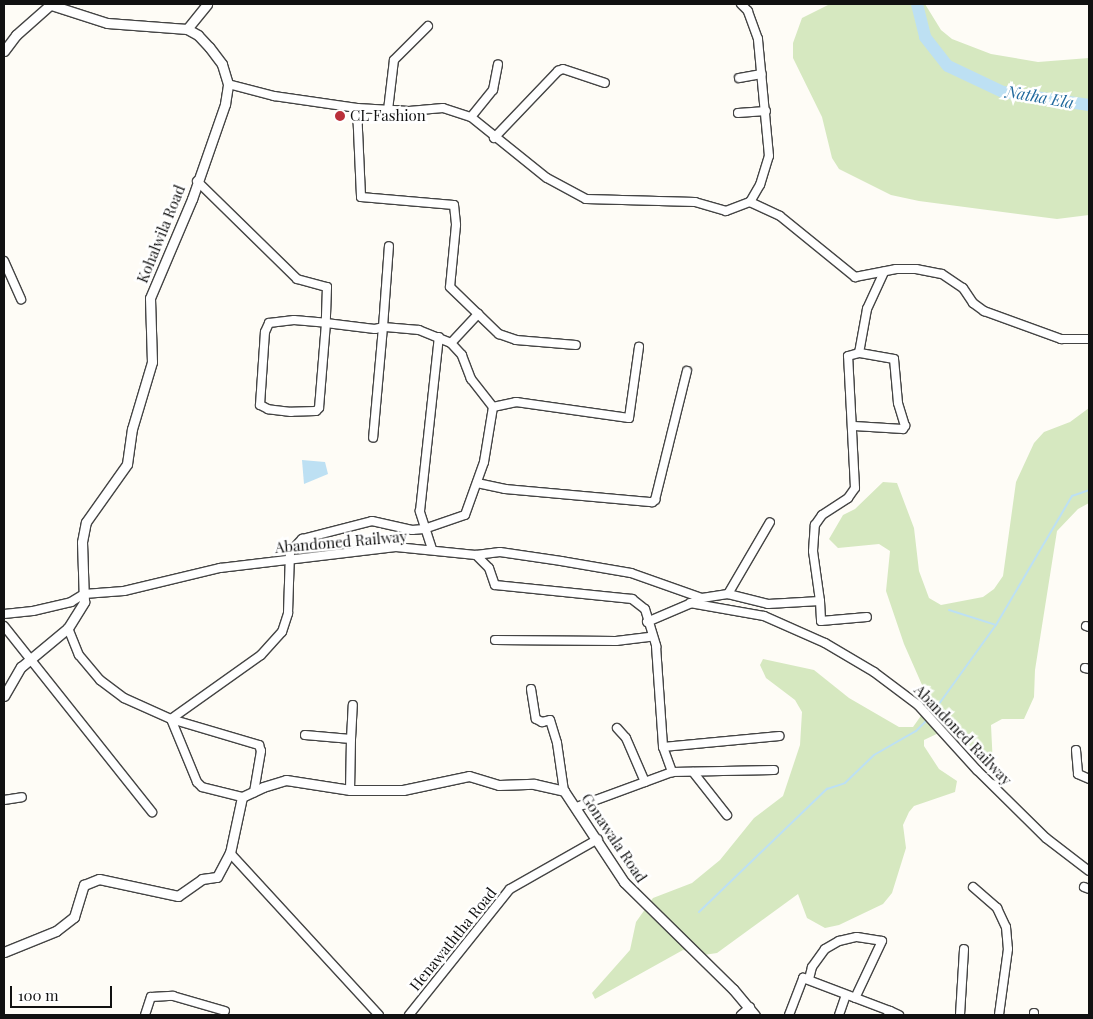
<!DOCTYPE html>
<style>
body{margin:0}
#map{position:relative;width:1093px;height:1019px;overflow:hidden;background:#fefcf6;font-family:"Playfair Display",serif}
div>[style]{position:absolute}
[style*='--x']{left:calc(var(--x)*1px);top:calc(var(--y)*1px);width:calc(var(--w)*1px);rotate:calc(var(--a)*1deg)}
.green>*{inset:0;background:#d6e8c0}
.water>*{inset:0;background:#bde0f3}
.stream>*{height:2px;margin:-1px;padding:0 1px;transform-origin:1px;border-radius:1px;background:#bde0f3}
.river>*{height:12px;margin:-6px;padding:0 6px;transform-origin:6px;border-radius:6px;background:#bde0f3}
.roads{filter:drop-shadow(1px 0 #444) drop-shadow(-1px 0 #444) drop-shadow(0 1px #444) drop-shadow(0 -1px #444)}
.minor>*{height:8px;margin:-4px;padding:0 4px;transform-origin:4px;border-radius:4px;background:#fff}
.tertiary>*{height:9px;margin:-4.5px;padding:0 4.5px;transform-origin:4.5px;border-radius:4.5px;background:#fff}
.dots>*{width:14px;height:14px;translate:-50% -50%;box-sizing:border-box;border:2px solid #fff;border-radius:50%}
span{translate:-50% -50%;white-space:nowrap;text-align:center;line-height:1.15;-webkit-text-stroke:5px #fff;paint-order:stroke}
.poi-label{font-size:15px;color:#111}
.left{translate:0 -50%;text-align:left}
.street-label{font-size:15px;color:#111}
.water-label{font-size:16px;color:#20699d;font-style:italic}
.frame{position:absolute;inset:0;border:5px solid #111;pointer-events:none}
.scale{position:absolute;left:10px;top:986px;width:102px;height:22px;box-sizing:border-box;border:2px solid #111;border-top:0;padding-left:6px;font-size:15px;line-height:18px;white-space:nowrap;color:#111;-webkit-text-stroke:4px #fff;paint-order:stroke}
</style>
<div id="map">
<div class="green">
<i style="clip-path:polygon(830px 4px,925px 4px,941px 30px,952px 39px,991px 54px,1038px 62px,1089px 58px,1089px 215px,1057px 219px,919px 201px,891px 195px,839px 169px,832px 158px,822px 117px,793px 58px,793px 43px,802px 18px)"></i>
<i style="clip-path:polygon(1089px 408px,1089px 503px,1078px 509px,1057px 531px,1035px 670px,1034px 697px,1024px 719px,1002px 719px,991px 725px,993px 766px,981px 764px,954px 731px,947px 729px,924px 740px,924px 746px,939px 769px,957px 781px,955px 792px,914px 806px,909px 812px,903px 825px,906px 848px,892px 893px,883px 904px,839px 925px,825px 928px,807px 918px,798px 894px,717px 953px,704px 955px,683px 950px,595px 999px,592px 993px,630px 950px,636px 922px,653px 898px,692px 883px,720px 860px,754px 818px,783px 796px,800px 745px,802px 712px,795px 700px,766px 678px,760px 665px,763px 659px,814px 670px,849px 698px,899px 727px,913px 727px,930px 703px,904px 644px,886px 591px,890px 551px,879px 544px,838px 548px,829px 539px,843px 515px,855px 509px,883px 482px,897px 483px,914px 528px,919px 571px,929px 598px,941px 605px,983px 597px,994px 589px,1003px 576px,1016px 482px,1034px 443px,1044px 432px,1070px 422px)"></i>
</div>
<div class="water">
<i style="clip-path:polygon(302px 460px,325px 462px,328px 474px,304px 484px)"></i>
</div>
<div class="stream">
<i style="--x:949;--y:610;--w:49;--a:17.7"></i>
<i style="--x:931;--y:715;--w:111;--a:-54.2"></i>
<i style="--x:996;--y:625;--w:150;--a:-59.5"></i>
<i style="--x:1072;--y:496;--w:18;--a:-19"></i>
<i style="--x:699;--y:912;--w:178;--a:-43.9"></i>
<i style="--x:827;--y:789;--w:19;--a:-18"></i>
<i style="--x:845;--y:783;--w:40;--a:-44"></i>
<i style="--x:874;--y:755;--w:48;--a:-29.7"></i>
<i style="--x:916;--y:731;--w:17;--a:-45"></i>
</div>
<div class="river">
<i style="--x:917;--y:4;--w:34;--a:76"></i>
<i style="--x:925;--y:37;--w:37;--a:52"></i>
<i style="--x:948;--y:66;--w:61;--a:25.3"></i>
<i style="--x:1003;--y:92;--w:87;--a:8.6"></i>
</div>
<div class="roads">
<div class="minor">
<i style="--x:739;--y:78;--w:23;--a:-10"></i>
<i style="--x:228;--y:84;--w:48;--a:14.6"></i>
<i style="--x:274;--y:96;--w:84;--a:8.2"></i>
<i style="--x:357;--y:108;--w:52;--a:3.3"></i>
<i style="--x:409;--y:111;--w:34;--a:-5"></i>
<i style="--x:443;--y:108;--w:29;--a:18"></i>
<i style="--x:471;--y:117;--w:97;--a:38.8"></i>
<i style="--x:547;--y:178;--w:44;--a:28.3"></i>
<i style="--x:586;--y:199;--w:109;--a:1.6"></i>
<i style="--x:695;--y:202;--w:32;--a:16"></i>
<i style="--x:726;--y:211;--w:26;--a:-21"></i>
<i style="--x:750;--y:202;--w:20;--a:-60"></i>
<i style="--x:760;--y:185;--w:30;--a:-73"></i>
<i style="--x:769;--y:156;--w:118;--a:-95.4"></i>
<i style="--x:758;--y:39;--w:30;--a:-110"></i>
<i style="--x:748;--y:11;--w:10;--a:-135"></i>
<i style="--x:357;--y:108;--w:89;--a:87.4"></i>
<i style="--x:361;--y:197;--w:93;--a:4.9"></i>
<i style="--x:454;--y:205;--w:20;--a:84"></i>
<i style="--x:456;--y:225;--w:62;--a:95.5"></i>
<i style="--x:450;--y:287;--w:39;--a:44"></i>
<i style="--x:388;--y:110;--w:50;--a:-83.2"></i>
<i style="--x:394;--y:60;--w:48;--a:-45"></i>
<i style="--x:738;--y:113;--w:28;--a:-4"></i>
<i style="--x:471;--y:117;--w:35;--a:-51"></i>
<i style="--x:493;--y:90;--w:26;--a:-79"></i>
<i style="--x:494;--y:138;--w:93;--a:-46.3"></i>
<i style="--x:558;--y:71;--w:5;--a:-22"></i>
<i style="--x:563;--y:69;--w:44;--a:18.4"></i>
<i style="--x:197;--y:181;--w:140;--a:44.4"></i>
<i style="--x:297;--y:279;--w:31;--a:15"></i>
<i style="--x:327;--y:287;--w:36;--a:92"></i>
<i style="--x:326;--y:323;--w:85;--a:94.7"></i>
<i style="--x:319;--y:408;--w:4;--a:135"></i>
<i style="--x:316;--y:411;--w:25;--a:178"></i>
<i style="--x:291;--y:412;--w:23;--a:-173"></i>
<i style="--x:268;--y:409;--w:9;--a:-153"></i>
<i style="--x:260;--y:405;--w:73;--a:-86.1"></i>
<i style="--x:265;--y:332;--w:10;--a:-66"></i>
<i style="--x:269;--y:323;--w:25;--a:-7"></i>
<i style="--x:294;--y:320;--w:32;--a:5"></i>
<i style="--x:326;--y:323;--w:49;--a:7"></i>
<i style="--x:375;--y:329;--w:8;--a:-14"></i>
<i style="--x:383;--y:327;--w:81;--a:-85.8"></i>
<i style="--x:750;--y:202;--w:33;--a:25"></i>
<i style="--x:780;--y:216;--w:97;--a:39.1"></i>
<i style="--x:855;--y:277;--w:42;--a:-11"></i>
<i style="--x:896;--y:269;--w:20;--a:0"></i>
<i style="--x:916;--y:269;--w:26;--a:11"></i>
<i style="--x:942;--y:274;--w:25;--a:34"></i>
<i style="--x:963;--y:288;--w:18;--a:56"></i>
<i style="--x:973;--y:303;--w:14;--a:36"></i>
<i style="--x:984;--y:311;--w:82;--a:20"></i>
<i style="--x:1061;--y:339;--w:28;--a:0"></i>
<i style="--x:4;--y:261;--w:42;--a:65.9"></i>
<i style="--x:451;--y:343;--w:40;--a:-47"></i>
<i style="--x:478;--y:314;--w:29;--a:44"></i>
<i style="--x:499;--y:334;--w:18;--a:19"></i>
<i style="--x:516;--y:340;--w:60;--a:4.8"></i>
<i style="--x:493;--y:407;--w:24;--a:-12"></i>
<i style="--x:516;--y:402;--w:114;--a:8.1"></i>
<i style="--x:629;--y:418;--w:72;--a:-82"></i>
<i style="--x:854;--y:426;--w:49;--a:3.5"></i>
<i style="--x:903;--y:429;--w:4;--a:-56"></i>
<i style="--x:905;--y:426;--w:24;--a:-107"></i>
<i style="--x:898;--y:403;--w:44;--a:-95.2"></i>
<i style="--x:894;--y:359;--w:36;--a:-170"></i>
<i style="--x:477;--y:483;--w:29;--a:12"></i>
<i style="--x:505;--y:489;--w:148;--a:5.1"></i>
<i style="--x:652;--y:502;--w:4;--a:-34"></i>
<i style="--x:655;--y:500;--w:133;--a:-76.1"></i>
<i style="--x:432;--y:549;--w:40;--a:-108"></i>
<i style="--x:420;--y:511;--w:175;--a:-83.8"></i>
<i style="--x:476;--y:555;--w:18;--a:45"></i>
<i style="--x:489;--y:568;--w:18;--a:71"></i>
<i style="--x:495;--y:585;--w:138;--a:5.8"></i>
<i style="--x:632;--y:599;--w:16;--a:38"></i>
<i style="--x:645;--y:609;--w:39;--a:73"></i>
<i style="--x:656;--y:646;--w:101;--a:86"></i>
<i style="--x:663;--y:747;--w:27;--a:70"></i>
<i style="--x:672;--y:772;--w:101;--a:159.8"></i>
<i style="--x:728;--y:594;--w:83;--a:-59.7"></i>
<i style="--x:820;--y:601;--w:20;--a:87"></i>
<i style="--x:821;--y:621;--w:46;--a:-5"></i>
<i style="--x:690;--y:603;--w:75;--a:10"></i>
<i style="--x:764;--y:616;--w:67;--a:23.9"></i>
<i style="--x:825;--y:643;--w:57;--a:30.6"></i>
<i style="--x:874;--y:672;--w:55;--a:36.9"></i>
<i style="--x:918;--y:705;--w:88;--a:47.8"></i>
<i style="--x:977;--y:770;--w:97;--a:44.6"></i>
<i style="--x:1046;--y:838;--w:54;--a:37.5"></i>
<i style="--x:4;--y:614;--w:29;--a:-6"></i>
<i style="--x:33;--y:611;--w:39;--a:-13"></i>
<i style="--x:71;--y:602;--w:15;--a:-32"></i>
<i style="--x:84;--y:594;--w:40;--a:-4.3"></i>
<i style="--x:124;--y:591;--w:99;--a:-13.5"></i>
<i style="--x:220;--y:568;--w:177;--a:-6.8"></i>
<i style="--x:396;--y:547;--w:80;--a:5.7"></i>
<i style="--x:476;--y:555;--w:24;--a:-7"></i>
<i style="--x:500;--y:552;--w:62;--a:8.4"></i>
<i style="--x:561;--y:561;--w:71;--a:9.7"></i>
<i style="--x:631;--y:573;--w:75;--a:19.4"></i>
<i style="--x:702;--y:598;--w:26;--a:-9"></i>
<i style="--x:728;--y:594;--w:41;--a:14"></i>
<i style="--x:768;--y:604;--w:52;--a:-3.3"></i>
<i style="--x:820;--y:601;--w:50;--a:-98"></i>
<i style="--x:813;--y:551;--w:26;--a:-86"></i>
<i style="--x:815;--y:525;--w:12;--a:-55"></i>
<i style="--x:822;--y:515;--w:31;--a:-33"></i>
<i style="--x:848;--y:498;--w:12;--a:-55"></i>
<i style="--x:855;--y:488;--w:132;--a:-93"></i>
<i style="--x:848;--y:356;--w:11;--a:-15"></i>
<i style="--x:859;--y:353;--w:45;--a:-79.7"></i>
<i style="--x:867;--y:309;--w:41;--a:-65.3"></i>
<i style="--x:647;--y:622;--w:51;--a:-23.1"></i>
<i style="--x:4;--y:626;--w:238;--a:51.5"></i>
<i style="--x:1086;--y:626;--w:3;--a:18"></i>
<i style="--x:68;--y:628;--w:29;--a:68"></i>
<i style="--x:79;--y:655;--w:33;--a:50"></i>
<i style="--x:100;--y:680;--w:30;--a:37"></i>
<i style="--x:124;--y:698;--w:51;--a:24.1"></i>
<i style="--x:171;--y:719;--w:92;--a:16.5"></i>
<i style="--x:259;--y:745;--w:6;--a:72"></i>
<i style="--x:261;--y:751;--w:42;--a:99.7"></i>
<i style="--x:495;--y:640;--w:121;--a:0.5"></i>
<i style="--x:616;--y:641;--w:35;--a:-7"></i>
<i style="--x:1085;--y:668;--w:4;--a:14"></i>
<i style="--x:531;--y:689;--w:30;--a:81"></i>
<i style="--x:536;--y:719;--w:7;--a:27"></i>
<i style="--x:542;--y:722;--w:8;--a:-14"></i>
<i style="--x:550;--y:720;--w:24;--a:73"></i>
<i style="--x:557;--y:743;--w:49;--a:81.7"></i>
<i style="--x:617;--y:728;--w:13;--a:48"></i>
<i style="--x:626;--y:738;--w:48;--a:66.6"></i>
<i style="--x:305;--y:735;--w:46;--a:5"></i>
<i style="--x:351;--y:739;--w:51;--a:91.1"></i>
<i style="--x:351;--y:739;--w:34;--a:-87"></i>
<i style="--x:663;--y:747;--w:117;--a:-5.4"></i>
<i style="--x:1076;--y:750;--w:24;--a:85"></i>
<i style="--x:1078;--y:774;--w:12;--a:24"></i>
<i style="--x:672;--y:772;--w:102;--a:-1.1"></i>
<i style="--x:693;--y:772;--w:55;--a:51.7"></i>
<i style="--x:242;--y:797;--w:41;--a:-166"></i>
<i style="--x:202;--y:787;--w:7;--a:-135"></i>
<i style="--x:197;--y:782;--w:68;--a:-112.4"></i>
<i style="--x:171;--y:719;--w:110;--a:-35.4"></i>
<i style="--x:261;--y:655;--w:31;--a:-48"></i>
<i style="--x:282;--y:632;--w:20;--a:-72"></i>
<i style="--x:288;--y:613;--w:61;--a:-88.1"></i>
<i style="--x:290;--y:552;--w:18;--a:-47"></i>
<i style="--x:302;--y:539;--w:72;--a:-14.4"></i>
<i style="--x:372;--y:521;--w:41;--a:12.7"></i>
<i style="--x:412;--y:530;--w:12;--a:-5"></i>
<i style="--x:424;--y:529;--w:43;--a:-18.9"></i>
<i style="--x:465;--y:515;--w:56;--a:-70.3"></i>
<i style="--x:484;--y:462;--w:56;--a:-80.7"></i>
<i style="--x:493;--y:407;--w:36;--a:-128"></i>
<i style="--x:471;--y:379;--w:26;--a:-111"></i>
<i style="--x:462;--y:355;--w:16;--a:-133"></i>
<i style="--x:451;--y:343;--w:35;--a:-158"></i>
<i style="--x:419;--y:330;--w:36;--a:-175"></i>
<i style="--x:383;--y:327;--w:111;--a:95.1"></i>
<i style="--x:4;--y:800;--w:18;--a:-9"></i>
<i style="--x:230;--y:853;--w:220;--a:47.4"></i>
<i style="--x:973;--y:887;--w:32;--a:41"></i>
<i style="--x:997;--y:908;--w:21;--a:65"></i>
<i style="--x:1006;--y:927;--w:22;--a:85"></i>
<i style="--x:1008;--y:949;--w:67;--a:97.8"></i>
<i style="--x:1084;--y:887;--w:5;--a:22"></i>
<i style="--x:809;--y:979;--w:12;--a:-76"></i>
<i style="--x:812;--y:967;--w:22;--a:-54"></i>
<i style="--x:825;--y:949;--w:16;--a:-30"></i>
<i style="--x:839;--y:941;--w:18;--a:-13"></i>
<i style="--x:857;--y:937;--w:25;--a:9"></i>
<i style="--x:882;--y:941;--w:63;--a:115.3"></i>
<i style="--x:890;--y:1011;--w:10;--a:24"></i>
<i style="--x:145;--y:1015;--w:19;--a:-72"></i>
<i style="--x:151;--y:997;--w:22;--a:-3"></i>
<i style="--x:173;--y:996;--w:54;--a:16.1"></i>
<i style="--x:409;--y:1015;--w:161;--a:-51.3"></i>
<i style="--x:510;--y:889;--w:101;--a:-29.6"></i>
<i style="--x:741;--y:1015;--w:12;--a:-42"></i>
<i style="--x:789;--y:1015;--w:40;--a:-69"></i>
<i style="--x:803;--y:978;--w:93;--a:20.8"></i>
<i style="--x:890;--y:1011;--w:4;--a:117"></i>
<i style="--x:839;--y:1015;--w:21;--a:-71"></i>
<i style="--x:960;--y:1015;--w:66;--a:-86.5"></i>
<i style="--x:1034;--y:1015;--w:2;--a:-90"></i>
</div>
<div class="tertiary">
<i style="--x:187;--y:29;--w:32;--a:-51"></i>
<i style="--x:4;--y:51;--w:20;--a:-53"></i>
<i style="--x:16;--y:35;--w:45;--a:-41.4"></i>
<i style="--x:4;--y:696;--w:34;--a:-60"></i>
<i style="--x:21;--y:667;--w:61;--a:-39.7"></i>
<i style="--x:68;--y:628;--w:31;--a:-58"></i>
<i style="--x:84;--y:602;--w:60;--a:-91.9"></i>
<i style="--x:82;--y:542;--w:20;--a:-79"></i>
<i style="--x:86;--y:522;--w:71;--a:-54.7"></i>
<i style="--x:127;--y:464;--w:35;--a:-82"></i>
<i style="--x:132;--y:429;--w:70;--a:-73.4"></i>
<i style="--x:152;--y:362;--w:64;--a:-91.8"></i>
<i style="--x:150;--y:298;--w:108;--a:-67"></i>
<i style="--x:192;--y:199;--w:101;--a:-70.8"></i>
<i style="--x:225;--y:104;--w:20;--a:-81"></i>
<i style="--x:228;--y:84;--w:21;--a:-107"></i>
<i style="--x:222;--y:64;--w:21;--a:-127"></i>
<i style="--x:209;--y:47;--w:16;--a:-133"></i>
<i style="--x:198;--y:35;--w:13;--a:-151"></i>
<i style="--x:187;--y:29;--w:80;--a:-175.7"></i>
<i style="--x:107;--y:23;--w:62;--a:-162.1"></i>
<i style="--x:4;--y:952;--w:56;--a:-22"></i>
<i style="--x:56;--y:931;--w:23;--a:-38"></i>
<i style="--x:74;--y:917;--w:34;--a:-73"></i>
<i style="--x:84;--y:885;--w:16;--a:-22"></i>
<i style="--x:99;--y:879;--w:81;--a:12.1"></i>
<i style="--x:178;--y:896;--w:29;--a:-35"></i>
<i style="--x:202;--y:879;--w:15;--a:-8"></i>
<i style="--x:217;--y:877;--w:27;--a:-62"></i>
<i style="--x:230;--y:853;--w:57;--a:-77.9"></i>
<i style="--x:242;--y:797;--w:23;--a:-25"></i>
<i style="--x:263;--y:787;--w:24;--a:-17"></i>
<i style="--x:286;--y:780;--w:65;--a:8.9"></i>
<i style="--x:350;--y:790;--w:53;--a:0"></i>
<i style="--x:403;--y:790;--w:67;--a:-12"></i>
<i style="--x:469;--y:776;--w:31;--a:17"></i>
<i style="--x:499;--y:785;--w:35;--a:-2"></i>
<i style="--x:534;--y:784;--w:31;--a:13"></i>
<i style="--x:564;--y:791;--w:109;--a:56.6"></i>
<i style="--x:624;--y:882;--w:153;--a:44.5"></i>
<i style="--x:733;--y:989;--w:34;--a:50"></i>
</div>
</div>
<div class="dots">
<i style="left:340px;top:116px;background:#ba303a"></i>
</div>
<div class="poi-label">
<span class="left" style="left:350px;top:116px">CL Fashion</span>
</div>
<div class="street-label">
<span style="left:161px;top:234px;rotate:-68deg">Kohalwila Road</span>
<span style="left:341px;top:542px;rotate:-5deg">Abandoned Railway</span>
<span style="left:963px;top:735px;rotate:46deg">Abandoned Railway</span>
<span style="left:614px;top:838px;rotate:56deg">Gonawala Road</span>
<span style="left:453px;top:939px;rotate:-51deg">Henawaththa Road</span>
</div>
<div class="water-label">
<span style="left:1040px;top:97px;rotate:10deg">Natha Ela</span>
</div>
<div class="frame"></div>
<div class="scale">100 m</div>
</div>
